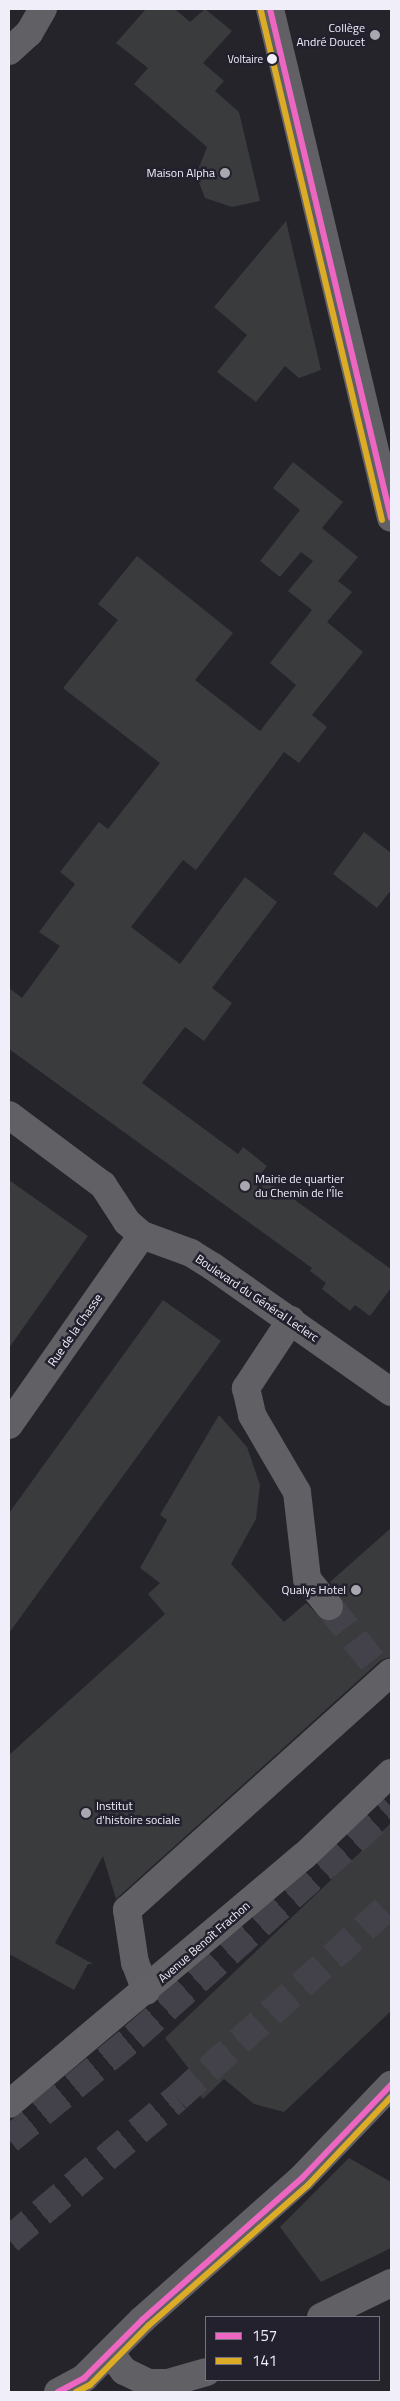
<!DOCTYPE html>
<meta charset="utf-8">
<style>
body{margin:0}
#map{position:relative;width:400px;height:2401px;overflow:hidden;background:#25242b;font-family:"Titillium Web",sans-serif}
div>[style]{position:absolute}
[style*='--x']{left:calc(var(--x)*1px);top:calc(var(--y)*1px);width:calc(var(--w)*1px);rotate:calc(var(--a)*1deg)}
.building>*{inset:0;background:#3a3b3d}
.minor-tunnel>*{height:28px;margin-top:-14px;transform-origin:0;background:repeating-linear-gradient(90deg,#43424a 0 28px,transparent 0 42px)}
.highway-tunnel>*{height:28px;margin-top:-14px;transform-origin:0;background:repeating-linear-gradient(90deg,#43424a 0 28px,transparent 0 42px)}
.minor>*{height:28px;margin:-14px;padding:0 14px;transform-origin:14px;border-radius:14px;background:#616064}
.major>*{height:28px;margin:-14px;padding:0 14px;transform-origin:14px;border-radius:14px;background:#626266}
.bus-1>*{height:6px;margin:-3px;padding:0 3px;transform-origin:3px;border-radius:3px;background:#ec66c2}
.bus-2>*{height:6px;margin:-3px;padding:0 3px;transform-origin:3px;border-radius:3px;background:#dcac27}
.dots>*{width:14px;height:14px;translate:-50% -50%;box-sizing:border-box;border:2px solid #23212e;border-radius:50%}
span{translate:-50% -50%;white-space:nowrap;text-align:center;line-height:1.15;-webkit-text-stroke:5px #23212e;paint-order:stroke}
.bus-label{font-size:11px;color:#f0eff9}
.right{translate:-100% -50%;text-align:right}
.poi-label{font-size:12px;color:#f0eff9}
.left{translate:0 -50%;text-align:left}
.street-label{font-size:12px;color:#f0eff9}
.frame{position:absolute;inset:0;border:10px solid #f0eff9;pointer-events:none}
.legend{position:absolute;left:205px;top:2316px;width:175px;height:65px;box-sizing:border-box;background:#23212e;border:1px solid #75737f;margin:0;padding:6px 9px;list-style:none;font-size:15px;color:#f0eff9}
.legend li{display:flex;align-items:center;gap:10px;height:25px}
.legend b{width:25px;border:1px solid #75737f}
</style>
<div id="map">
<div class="building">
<i style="clip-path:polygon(146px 9px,175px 9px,190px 22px,205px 9px,232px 31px,203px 63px,224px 81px,215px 91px,239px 112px,260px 201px,232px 207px,205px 198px,196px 175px,207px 147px,134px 84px,148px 68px,116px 43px)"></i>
<i style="clip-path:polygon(286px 221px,321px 370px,299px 378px,285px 366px,256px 402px,217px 372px,247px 335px,214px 307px)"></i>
<i style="clip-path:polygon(293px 462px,343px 502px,322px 528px,358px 557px,338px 581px,352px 592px,327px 622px,363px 652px,312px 715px,327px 727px,299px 763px,284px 752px,196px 870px,183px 860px,131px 927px,180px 964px,245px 877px,277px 902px,212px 988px,232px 1003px,204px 1041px,185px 1027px,142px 1083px,238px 1154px,243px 1147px,267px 1166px,260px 1175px,391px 1269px,391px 1288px,370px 1316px,355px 1305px,350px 1311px,322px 1289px,326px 1283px,310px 1271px,312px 1268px,9px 1049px,9px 988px,22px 998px,60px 946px,39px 932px,75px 884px,60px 872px,99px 822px,108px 829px,160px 763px,63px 688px,118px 620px,98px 604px,137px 556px,233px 633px,195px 680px,260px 731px,296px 685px,270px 663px,312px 610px,288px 591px,313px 561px,301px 552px,280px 577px,260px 561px,300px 510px,273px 488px)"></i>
<i style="clip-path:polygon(364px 832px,391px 853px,391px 890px,377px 908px,333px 874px)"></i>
<i style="clip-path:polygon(9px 1180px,88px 1236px,9px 1348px)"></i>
<i style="clip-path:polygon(163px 1300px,221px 1341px,9px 1633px,9px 1513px)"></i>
<i style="clip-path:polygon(219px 1415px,247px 1447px,260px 1485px,256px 1519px,231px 1564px,284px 1622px,306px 1603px,323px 1620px,332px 1621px,343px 1612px,344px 1604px,330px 1582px,391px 1528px,391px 1657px,381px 1660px,116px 1899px,103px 1856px,55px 1943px,93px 1964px,88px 1964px,74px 1990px,9px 1954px,9px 1755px,165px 1614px,148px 1594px,160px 1583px,140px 1568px,167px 1520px,160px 1515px)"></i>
<i style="clip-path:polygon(391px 1823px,391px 2011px,284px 2112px,254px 2104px,224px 2079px,203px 2099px,181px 2075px,189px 2069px,165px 2038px)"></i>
<i style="clip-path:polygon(349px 2158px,391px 2182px,391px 2248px,321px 2282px,280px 2227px)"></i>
</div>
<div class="minor-tunnel">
<i style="--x:329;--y:1606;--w:81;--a:52"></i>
</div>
<div class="highway-tunnel">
<i style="--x:9;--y:2140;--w:162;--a:-39.5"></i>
<i style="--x:134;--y:2037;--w:345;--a:-41.8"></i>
<i style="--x:9;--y:2240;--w:220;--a:-40.2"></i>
<i style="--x:177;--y:2098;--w:289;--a:-42.2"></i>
</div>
<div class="minor">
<i style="--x:270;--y:9;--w:523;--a:76.63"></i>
<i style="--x:9;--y:51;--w:27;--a:-42"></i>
<i style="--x:29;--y:33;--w:28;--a:-60"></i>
<i style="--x:9;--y:1115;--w:117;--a:36.7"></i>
<i style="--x:103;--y:1185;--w:44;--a:57"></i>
<i style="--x:127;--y:1222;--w:20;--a:41"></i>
<i style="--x:142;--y:1235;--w:52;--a:20.2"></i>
<i style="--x:191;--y:1253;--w:25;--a:32"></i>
<i style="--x:212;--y:1266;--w:219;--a:35.1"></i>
<i style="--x:291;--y:1320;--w:82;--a:123.5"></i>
<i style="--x:246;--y:1388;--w:28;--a:77"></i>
<i style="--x:252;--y:1415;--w:89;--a:59.7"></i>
<i style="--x:297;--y:1492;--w:88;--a:83.4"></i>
<i style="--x:307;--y:1579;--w:35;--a:51"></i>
<i style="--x:9;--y:1425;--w:232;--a:-55"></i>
<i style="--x:146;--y:1991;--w:30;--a:-111"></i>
<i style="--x:135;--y:1963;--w:54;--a:-98.6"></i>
<i style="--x:127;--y:1910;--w:355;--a:-42"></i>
<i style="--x:321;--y:2317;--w:78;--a:-25.9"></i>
<i style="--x:110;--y:2353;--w:23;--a:52"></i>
<i style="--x:124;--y:2371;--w:28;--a:26"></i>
<i style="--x:149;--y:2383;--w:19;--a:0"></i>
<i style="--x:168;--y:2383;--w:40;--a:-16"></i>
<i style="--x:58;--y:2392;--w:30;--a:-28"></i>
<i style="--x:84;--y:2378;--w:82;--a:-45"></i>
<i style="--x:142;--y:2320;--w:214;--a:-41.6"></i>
<i style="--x:302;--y:2178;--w:129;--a:-46.3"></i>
</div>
<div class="major">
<i style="--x:9;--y:2104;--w:385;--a:-40.1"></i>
<i style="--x:304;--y:1856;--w:120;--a:-43.7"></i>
</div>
<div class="bus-1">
<i style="--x:270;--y:9;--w:523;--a:76.63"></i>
<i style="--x:58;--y:2392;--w:30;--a:-28"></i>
<i style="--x:84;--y:2378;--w:82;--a:-45"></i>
<i style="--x:142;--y:2320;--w:214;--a:-41.6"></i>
<i style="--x:302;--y:2178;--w:129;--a:-46.3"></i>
</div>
<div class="bus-2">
<i style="--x:261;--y:11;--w:523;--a:76.63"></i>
<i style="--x:76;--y:2392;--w:16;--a:-27"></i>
<i style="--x:90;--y:2385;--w:83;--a:-45.5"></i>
<i style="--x:148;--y:2326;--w:213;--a:-41.4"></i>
<i style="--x:308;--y:2185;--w:121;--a:-46.7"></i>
</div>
<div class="dots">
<i style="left:375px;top:35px;background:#a9a8b1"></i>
<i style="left:272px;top:59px;background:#f0eff9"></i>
<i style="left:225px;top:173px;background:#a9a8b1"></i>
<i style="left:245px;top:1186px;background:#a9a8b1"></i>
<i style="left:356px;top:1590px;background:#a9a8b1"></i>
<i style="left:86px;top:1813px;background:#a9a8b1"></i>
</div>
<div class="bus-label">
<span class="right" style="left:263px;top:59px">Voltaire</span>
</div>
<div class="poi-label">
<span class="right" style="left:365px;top:35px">Collège<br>André Doucet</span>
<span class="right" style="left:215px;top:173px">Maison Alpha</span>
<span class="left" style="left:255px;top:1186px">Mairie de quartier<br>du Chemin de l'Île</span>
<span class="right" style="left:346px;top:1590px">Qualys Hotel</span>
<span class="left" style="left:96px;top:1813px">Institut<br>d'histoire sociale</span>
</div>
<div class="street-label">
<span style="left:257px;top:1298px;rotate:34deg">Boulevard du Général Leclerc</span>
<span style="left:75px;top:1330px;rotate:-55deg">Rue de la Chasse</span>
<span style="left:204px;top:1942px;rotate:-41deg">Avenue Benoît Frachon</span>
</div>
<div class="frame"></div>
<ul class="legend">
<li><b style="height:6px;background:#ec66c2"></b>157</li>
<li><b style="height:6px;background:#dcac27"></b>141</li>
</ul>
</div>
